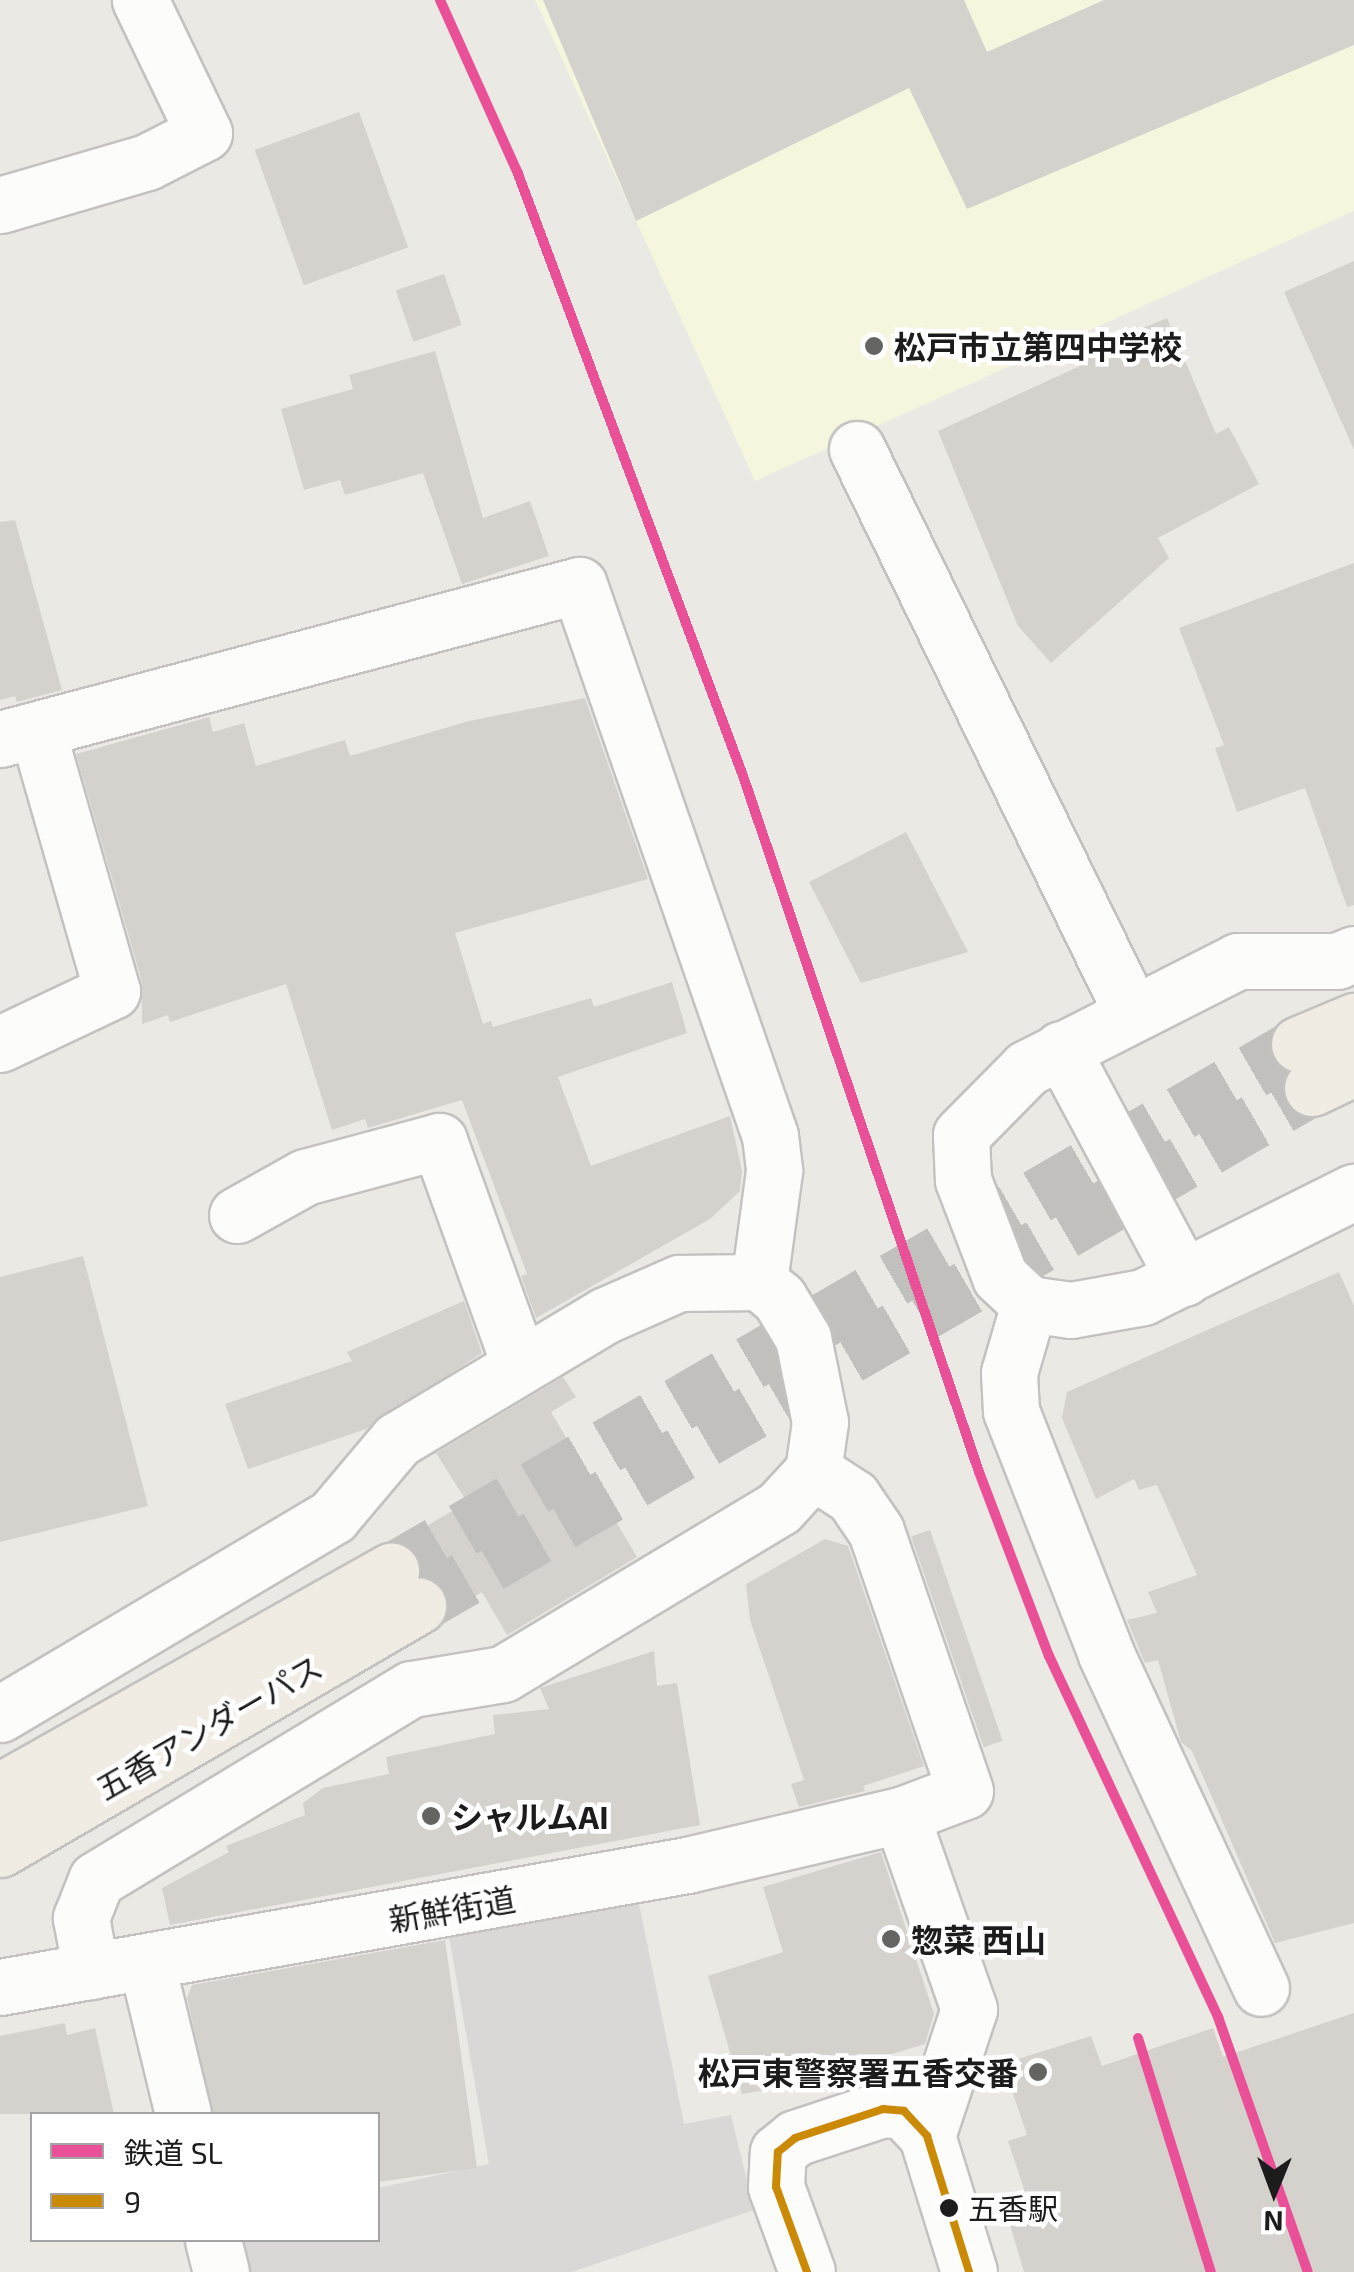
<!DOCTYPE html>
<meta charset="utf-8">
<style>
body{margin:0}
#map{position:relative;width:1354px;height:2272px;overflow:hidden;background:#eae9e4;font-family:"Exo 2","Noto Sans JP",sans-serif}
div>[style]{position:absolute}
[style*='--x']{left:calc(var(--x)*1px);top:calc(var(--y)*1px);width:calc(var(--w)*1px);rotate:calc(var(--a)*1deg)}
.residential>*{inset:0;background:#d9d8d6}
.education>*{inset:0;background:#f6f5de}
.building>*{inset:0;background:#d5d2ce;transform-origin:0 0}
.major-tunnel>*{height:55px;margin-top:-27.5px;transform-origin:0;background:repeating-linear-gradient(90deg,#c1c0bc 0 55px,transparent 0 83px)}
.roads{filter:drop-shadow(2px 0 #c3c2c0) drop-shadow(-2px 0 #c3c2c0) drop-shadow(0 2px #c3c2c0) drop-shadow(0 -2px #c3c2c0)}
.minor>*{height:55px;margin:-27.5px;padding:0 27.5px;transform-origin:27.5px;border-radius:27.5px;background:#fcfcfb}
.major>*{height:55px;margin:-27.5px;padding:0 27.5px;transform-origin:27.5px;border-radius:27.5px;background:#f0ebe3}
.bus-1>*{height:8px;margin:-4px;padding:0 4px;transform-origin:4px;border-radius:4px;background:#cb8a06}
.rail-1>*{height:10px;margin:-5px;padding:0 5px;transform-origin:5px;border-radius:5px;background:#e95098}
.dots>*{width:28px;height:28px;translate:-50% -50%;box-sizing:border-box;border:5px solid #fff;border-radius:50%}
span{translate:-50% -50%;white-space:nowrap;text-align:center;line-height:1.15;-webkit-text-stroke:9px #fff;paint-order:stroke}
.bus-label{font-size:30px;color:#1c1c1c}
.left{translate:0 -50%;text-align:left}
.poi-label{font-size:32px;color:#1c1c1c;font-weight:700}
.right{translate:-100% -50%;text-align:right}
.street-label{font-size:32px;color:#1c1c1c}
.legend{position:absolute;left:30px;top:2112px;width:350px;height:130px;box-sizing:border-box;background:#fff;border:2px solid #a4a4a4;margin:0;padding:12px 18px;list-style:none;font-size:30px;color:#1c1c1c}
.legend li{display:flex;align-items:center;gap:20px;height:50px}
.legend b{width:50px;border:2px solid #a4a4a4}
.north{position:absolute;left:1224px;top:2142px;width:100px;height:100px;-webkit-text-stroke:8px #fff;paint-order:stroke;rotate:181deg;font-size:28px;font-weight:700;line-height:40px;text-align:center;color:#1c1c1c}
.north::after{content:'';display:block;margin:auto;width:35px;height:45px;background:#1c1c1c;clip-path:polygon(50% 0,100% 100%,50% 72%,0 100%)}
</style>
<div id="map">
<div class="residential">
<i style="clip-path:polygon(637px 1894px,684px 2124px,731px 2115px,754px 2210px,572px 2272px,238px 2272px,231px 2240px,378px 2240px,378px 2188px,489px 2164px,448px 1931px)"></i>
</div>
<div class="education">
<i style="clip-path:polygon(535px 0,1354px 0,1354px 211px,755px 481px)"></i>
</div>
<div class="building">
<i style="clip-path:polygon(543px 0,964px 0,987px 52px,1104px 0,1354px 0,1354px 45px,967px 209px,909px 88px,636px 221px)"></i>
<i style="left:359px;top:112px;width:144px;height:111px;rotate:70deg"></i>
<i style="clip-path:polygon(1354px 261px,1354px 450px,1284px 292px)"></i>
<i style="left:444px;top:274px;width:54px;height:51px;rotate:71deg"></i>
<i style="clip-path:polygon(1167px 318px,1216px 434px,1229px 427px,1259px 484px,1158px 538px,1169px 558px,1051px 663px,1018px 626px,938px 431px,1080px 366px,1076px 356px)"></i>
<i style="clip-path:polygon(435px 351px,483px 518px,530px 501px,549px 556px,462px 584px,423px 473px,345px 495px,340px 480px,304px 490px,281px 409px,353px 389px,349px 375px)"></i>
<i style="clip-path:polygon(15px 520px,62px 690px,17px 702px,15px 696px,0 700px,0 522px)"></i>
<i style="clip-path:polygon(1354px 563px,1354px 905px,1347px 907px,1305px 788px,1237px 812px,1215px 748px,1224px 745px,1179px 628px)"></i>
<i style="clip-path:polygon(585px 698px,648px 879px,455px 933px,483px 1024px,491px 1021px,493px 1027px,591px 998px,594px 1007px,672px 982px,687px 1033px,558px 1077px,591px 1166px,730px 1116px,742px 1171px,740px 1191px,710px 1219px,536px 1318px,521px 1276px,527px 1274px,462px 1100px,368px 1128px,365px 1119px,332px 1130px,286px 984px,170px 1022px,168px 1015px,142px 1024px,142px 982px,76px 754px,209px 717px,213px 732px,244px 723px,256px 766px,345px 740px,350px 756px,469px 721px)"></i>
<i style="clip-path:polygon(906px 832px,968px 952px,861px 983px,809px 882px)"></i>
<i style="clip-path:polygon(83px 1256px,148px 1506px,0 1542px,0 1277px)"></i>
<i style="clip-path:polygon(1339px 1272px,1354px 1306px,1354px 1923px,1275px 1943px,1192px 1751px,1181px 1742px,1158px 1660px,1145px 1663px,1127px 1620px,1157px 1613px,1148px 1592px,1197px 1575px,1157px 1485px,1139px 1490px,1134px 1479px,1096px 1499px,1062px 1418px,1067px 1392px)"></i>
<i style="clip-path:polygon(464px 1301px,482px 1353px,366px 1429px,248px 1469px,225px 1404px,352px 1361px,347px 1352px)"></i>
<i style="clip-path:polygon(563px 1377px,576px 1397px,551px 1412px,637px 1557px,507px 1635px,482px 1592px,448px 1613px,444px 1590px,421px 1576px,418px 1555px,400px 1542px,467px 1502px,436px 1453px)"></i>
<i style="left:930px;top:1530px;width:223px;height:20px;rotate:71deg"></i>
<i style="clip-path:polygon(825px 1539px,848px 1546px,924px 1766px,863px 1786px,865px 1791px,799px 1807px,791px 1784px,804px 1780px,750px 1620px,746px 1584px)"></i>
<i style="clip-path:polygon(654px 1651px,657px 1686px,677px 1683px,700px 1825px,170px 1925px,162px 1888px,229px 1852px,226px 1846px,305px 1815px,303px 1803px,323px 1788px,389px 1774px,386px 1757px,495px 1734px,493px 1715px,549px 1709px,540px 1688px)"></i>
<i style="clip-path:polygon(881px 1852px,934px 2014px,925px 2044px,822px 2075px,818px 2063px,766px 2090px,742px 2094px,708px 1976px,783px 1952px,763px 1887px)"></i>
<i style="clip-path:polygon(445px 1940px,477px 2168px,378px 2182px,378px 2114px,213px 2114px,187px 1998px,192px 1985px)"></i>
<i style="clip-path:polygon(1354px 2013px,1354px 2272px,1024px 2272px,1008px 2218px,1031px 2210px,1008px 2141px,1027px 2135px,1003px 2064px,1091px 2036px,1102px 2066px,1213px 2028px,1223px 2057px)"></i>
<i style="clip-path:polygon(65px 2023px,67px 2035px,95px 2028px,114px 2114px,0 2114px,0 2036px)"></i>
</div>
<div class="major-tunnel">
<i style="--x:391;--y:1571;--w:1050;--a:-30.13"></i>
<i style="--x:418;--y:1606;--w:1033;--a:-30.09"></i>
</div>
<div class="roads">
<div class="minor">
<i style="--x:0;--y:205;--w:153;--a:-16.3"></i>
<i style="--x:147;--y:162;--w:64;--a:-27"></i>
<i style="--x:204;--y:133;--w:148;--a:-115.7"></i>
<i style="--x:857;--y:449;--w:625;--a:64.01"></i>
<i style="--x:0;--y:739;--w:599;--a:-14.89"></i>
<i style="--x:579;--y:585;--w:583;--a:70.88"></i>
<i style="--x:770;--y:1136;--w:35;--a:83"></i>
<i style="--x:774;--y:1171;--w:112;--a:97.7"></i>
<i style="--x:1354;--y:954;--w:18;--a:158"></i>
<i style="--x:1337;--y:961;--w:99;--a:180"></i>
<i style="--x:1238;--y:961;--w:237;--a:153.1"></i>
<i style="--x:1027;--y:1068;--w:94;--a:134.6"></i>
<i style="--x:961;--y:1135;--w:45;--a:87.5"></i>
<i style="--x:963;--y:1180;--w:104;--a:69.1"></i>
<i style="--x:1000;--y:1277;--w:40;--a:43"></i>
<i style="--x:1029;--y:1304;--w:42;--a:8.1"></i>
<i style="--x:1071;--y:1310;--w:73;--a:-10.2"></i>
<i style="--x:1143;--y:1297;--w:236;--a:-26.5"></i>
<i style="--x:0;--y:1044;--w:124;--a:-25.3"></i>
<i style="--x:112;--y:991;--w:272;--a:-106"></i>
<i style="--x:1061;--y:1049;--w:260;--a:61.8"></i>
<i style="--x:237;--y:1215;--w:78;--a:-29.2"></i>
<i style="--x:305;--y:1177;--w:139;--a:-15"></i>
<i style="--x:439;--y:1141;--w:236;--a:70.2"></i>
<i style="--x:1029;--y:1304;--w:72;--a:106.2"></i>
<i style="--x:1009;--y:1373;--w:38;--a:87"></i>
<i style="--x:1011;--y:1411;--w:261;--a:68.6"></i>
<i style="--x:1106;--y:1654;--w:368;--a:65.1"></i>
<i style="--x:0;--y:1714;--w:387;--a:-30.7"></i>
<i style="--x:333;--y:1516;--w:99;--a:-49.9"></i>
<i style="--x:397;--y:1440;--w:244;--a:-30.9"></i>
<i style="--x:606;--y:1315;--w:80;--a:-23.7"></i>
<i style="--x:679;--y:1283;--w:80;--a:-0.7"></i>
<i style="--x:759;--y:1282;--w:26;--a:39"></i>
<i style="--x:779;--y:1298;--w:47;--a:59"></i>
<i style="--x:803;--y:1338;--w:86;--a:78.6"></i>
<i style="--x:820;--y:1422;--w:49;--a:98.1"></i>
<i style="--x:813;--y:1471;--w:50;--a:132.6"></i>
<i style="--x:779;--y:1508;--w:322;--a:149"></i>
<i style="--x:503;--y:1674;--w:93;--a:170.7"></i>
<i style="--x:411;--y:1689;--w:368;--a:148.8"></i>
<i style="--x:96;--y:1880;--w:41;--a:111.5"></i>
<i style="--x:81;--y:1918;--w:54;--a:79.3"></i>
<i style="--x:901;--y:1815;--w:206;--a:70.7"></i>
<i style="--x:969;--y:2009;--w:134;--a:108.3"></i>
<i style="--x:147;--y:1965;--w:153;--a:76.4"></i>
<i style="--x:0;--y:1987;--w:698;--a:-10.07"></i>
<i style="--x:687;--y:1865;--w:220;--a:-13.2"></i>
<i style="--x:901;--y:1815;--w:68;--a:-20.6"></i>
<i style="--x:965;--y:1791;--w:275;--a:-108.9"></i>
<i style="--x:876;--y:1531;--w:41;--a:-124.1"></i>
<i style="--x:853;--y:1497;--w:48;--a:-147"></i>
<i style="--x:213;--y:2240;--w:33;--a:76"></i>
<i style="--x:807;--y:2272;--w:90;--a:-110"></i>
<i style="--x:776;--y:2187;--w:35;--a:-87"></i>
<i style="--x:778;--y:2152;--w:22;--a:-39"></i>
<i style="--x:795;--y:2138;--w:93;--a:-18.2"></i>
<i style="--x:883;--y:2109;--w:21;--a:5"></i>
<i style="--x:904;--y:2111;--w:34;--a:47"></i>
<i style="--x:927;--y:2136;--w:142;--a:72.8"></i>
</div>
<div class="major">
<i style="--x:1299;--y:1044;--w:60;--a:-22.7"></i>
<i style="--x:1312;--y:1088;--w:47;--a:-25.5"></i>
<i style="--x:0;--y:1791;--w:449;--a:-29.4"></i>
<i style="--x:0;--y:1849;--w:484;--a:-30.2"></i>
</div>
</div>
<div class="bus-1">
<i style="--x:807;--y:2272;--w:90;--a:-110"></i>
<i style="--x:776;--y:2187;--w:35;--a:-87"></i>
<i style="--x:778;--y:2152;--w:22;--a:-39"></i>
<i style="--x:795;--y:2138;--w:93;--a:-18.2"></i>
<i style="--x:883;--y:2109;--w:21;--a:5"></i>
<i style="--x:904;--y:2111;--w:34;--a:47"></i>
<i style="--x:927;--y:2136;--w:142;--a:72.8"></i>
</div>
<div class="rail-1">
<i style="--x:440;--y:0;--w:188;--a:65.8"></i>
<i style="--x:517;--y:171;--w:643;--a:69.51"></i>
<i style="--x:742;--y:773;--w:738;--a:71.27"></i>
<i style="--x:979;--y:1472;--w:197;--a:69.2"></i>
<i style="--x:1049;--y:1656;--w:399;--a:64.9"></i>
<i style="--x:1218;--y:2017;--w:270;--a:70.6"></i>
<i style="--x:1138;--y:2038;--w:245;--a:72.7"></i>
</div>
<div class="dots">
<i style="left:874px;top:346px;background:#646462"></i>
<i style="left:431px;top:1816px;background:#646462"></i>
<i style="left:891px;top:1939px;background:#646462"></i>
<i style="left:1038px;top:2072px;background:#646462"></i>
<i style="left:949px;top:2208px;background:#1c1c1c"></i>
</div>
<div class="bus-label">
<span class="left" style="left:968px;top:2208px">五香駅</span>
</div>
<div class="poi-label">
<span class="left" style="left:894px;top:346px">松戸市立第四中学校</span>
<span class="left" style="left:451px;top:1816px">シャルムAI</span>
<span class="left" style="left:911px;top:1939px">惣菜 西山</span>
<span class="right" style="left:1018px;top:2072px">松戸東警察署五香交番</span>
</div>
<div class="street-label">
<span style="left:209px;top:1727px;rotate:-30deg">五香アンダーパス</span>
<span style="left:452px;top:1909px;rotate:-10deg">新鮮街道</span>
</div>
<ul class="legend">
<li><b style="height:12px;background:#e95098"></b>鉄道 SL</li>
<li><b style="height:12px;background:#cb8a06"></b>9</li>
</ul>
<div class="north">N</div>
</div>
